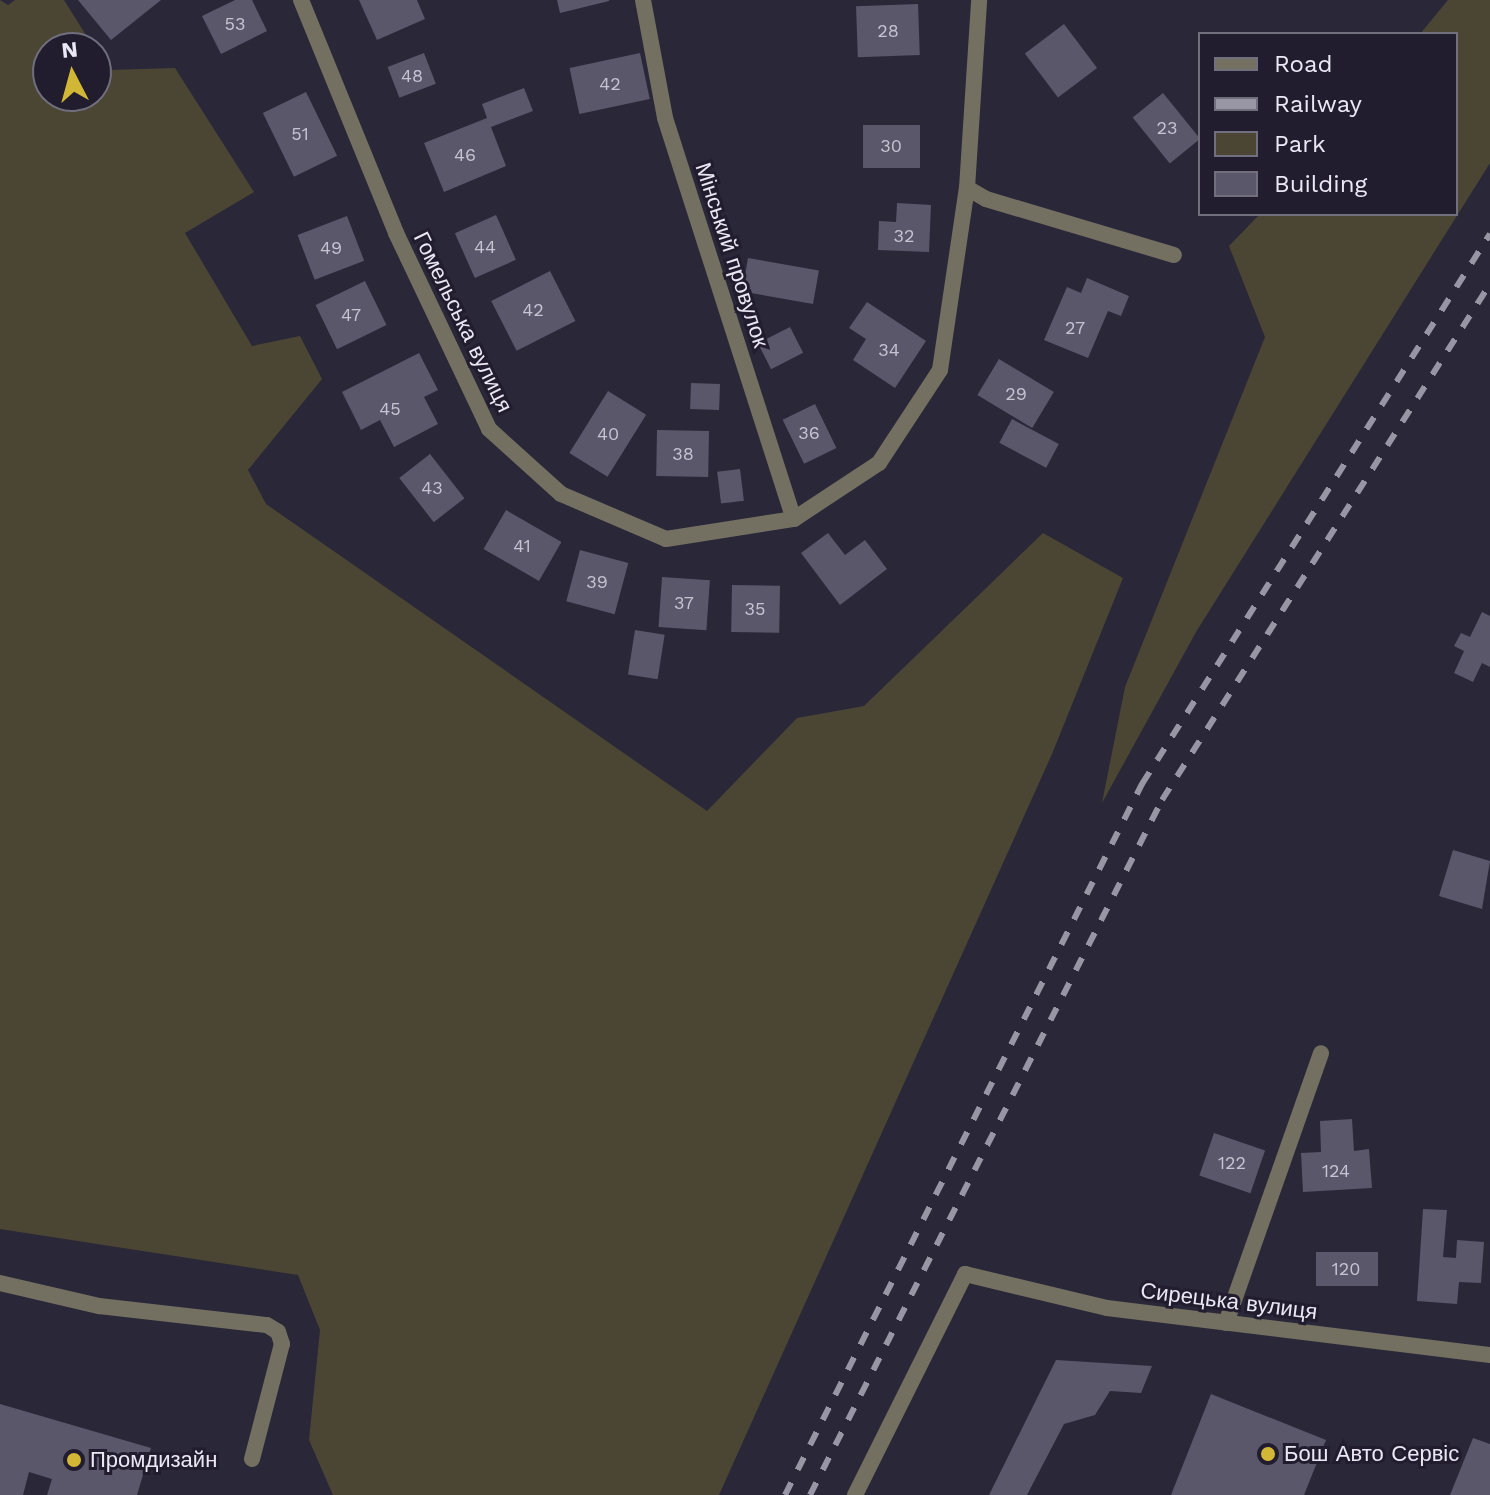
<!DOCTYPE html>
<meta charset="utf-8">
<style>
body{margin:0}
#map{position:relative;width:1490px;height:1495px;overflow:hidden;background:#2a2738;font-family:"Work Sans",sans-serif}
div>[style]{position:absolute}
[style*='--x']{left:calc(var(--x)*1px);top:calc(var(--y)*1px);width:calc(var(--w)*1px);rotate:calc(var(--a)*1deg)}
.green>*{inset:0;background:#4b4633}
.building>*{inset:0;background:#5a576b;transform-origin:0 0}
.service>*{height:16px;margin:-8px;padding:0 8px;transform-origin:8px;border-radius:8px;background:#737061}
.minor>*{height:16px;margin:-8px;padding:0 8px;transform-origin:8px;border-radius:8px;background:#737061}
.rail>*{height:6px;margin-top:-3px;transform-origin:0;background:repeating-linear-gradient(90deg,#9895a4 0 14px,transparent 0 28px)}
.dots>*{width:22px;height:22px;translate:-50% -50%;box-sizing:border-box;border:4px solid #211d2e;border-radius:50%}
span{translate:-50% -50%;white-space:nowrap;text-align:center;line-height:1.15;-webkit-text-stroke:6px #211d2e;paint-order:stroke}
.number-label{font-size:18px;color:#c6c4d2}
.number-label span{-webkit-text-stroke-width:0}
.street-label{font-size:22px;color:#eae8f4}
.poi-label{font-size:22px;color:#eae8f4}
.left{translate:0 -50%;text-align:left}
.legend{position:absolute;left:1198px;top:32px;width:260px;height:184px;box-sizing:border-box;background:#211d2e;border:2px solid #716e7d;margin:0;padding:10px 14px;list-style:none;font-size:24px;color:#eae8f4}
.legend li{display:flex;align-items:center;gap:16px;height:40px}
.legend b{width:40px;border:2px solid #716e7d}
.north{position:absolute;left:32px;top:32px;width:80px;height:80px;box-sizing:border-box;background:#211d2e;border:2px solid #716e7d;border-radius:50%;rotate:354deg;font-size:22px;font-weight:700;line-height:32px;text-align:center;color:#eae8f4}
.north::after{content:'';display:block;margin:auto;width:28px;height:36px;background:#d2b736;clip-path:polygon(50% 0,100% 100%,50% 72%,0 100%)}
</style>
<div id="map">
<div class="green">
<i style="clip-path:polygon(0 0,8px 5px,15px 0,64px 0,94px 48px,48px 48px,48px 96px,96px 96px,96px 51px,108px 70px,175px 68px,254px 192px,185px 233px,252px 346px,300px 336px,322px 379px,248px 470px,266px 504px,707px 811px,797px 718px,864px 706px,1043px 533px,1123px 578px,1052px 754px,719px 1495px,333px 1495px,309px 1440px,320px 1330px,298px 1275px,0 1229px)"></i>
<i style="clip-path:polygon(1448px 0,1490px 0,1490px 163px,1196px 632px,1102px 803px,1125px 687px,1265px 337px,1229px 246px,1260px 214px,1456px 214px,1456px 34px,1420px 34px)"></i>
</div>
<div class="building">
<i style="clip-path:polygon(78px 0,161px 0,111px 40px)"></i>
<i style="clip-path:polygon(235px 0,252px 0,267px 31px,221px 54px,202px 16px)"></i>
<i style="clip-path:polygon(359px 0,417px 0,425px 19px,377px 40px)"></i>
<i style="clip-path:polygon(557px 0,609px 0,609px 1px,560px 13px)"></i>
<i style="left:918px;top:4px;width:51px;height:62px;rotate:88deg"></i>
<i style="left:1064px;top:24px;width:55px;height:49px;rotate:53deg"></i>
<i style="left:424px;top:53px;width:33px;height:39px;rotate:69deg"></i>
<i style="left:640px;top:53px;width:47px;height:72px;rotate:78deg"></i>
<i style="clip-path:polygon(524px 88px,533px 111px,491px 127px,506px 166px,444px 192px,424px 143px,487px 118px,482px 104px)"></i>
<i style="left:306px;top:92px;width:71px;height:48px;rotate:64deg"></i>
<i style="left:1163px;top:93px;width:59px;height:39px;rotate:51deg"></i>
<i style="left:863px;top:125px;width:57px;height:43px"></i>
<i style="clip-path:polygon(897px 203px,931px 205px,929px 252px,878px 250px,879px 221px,896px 222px)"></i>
<i style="left:496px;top:215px;width:49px;height:45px;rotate:66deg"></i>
<i style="left:347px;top:216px;width:48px;height:53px;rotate:69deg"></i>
<i style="left:748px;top:258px;width:72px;height:34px;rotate:10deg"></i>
<i style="left:550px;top:271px;width:56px;height:66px;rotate:63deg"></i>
<i style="clip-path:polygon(1087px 278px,1129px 296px,1121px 316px,1108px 311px,1088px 358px,1044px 340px,1067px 287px,1081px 293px)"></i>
<i style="left:365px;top:281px;width:49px;height:55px;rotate:64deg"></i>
<i style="clip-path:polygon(867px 302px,926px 341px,895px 388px,853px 360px,866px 339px,849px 328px)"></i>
<i style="left:790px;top:327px;width:29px;height:36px;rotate:63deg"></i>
<i style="clip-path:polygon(419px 353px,438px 390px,424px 397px,438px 424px,394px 447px,380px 420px,361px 430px,342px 392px)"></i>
<i style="left:999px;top:359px;width:64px;height:42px;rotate:31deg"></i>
<i style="left:691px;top:383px;width:29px;height:26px;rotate:2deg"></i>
<i style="left:608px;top:391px;width:45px;height:73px;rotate:32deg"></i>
<i style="left:815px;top:404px;width:49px;height:36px;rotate:64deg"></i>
<i style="left:1012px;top:419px;width:53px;height:27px;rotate:28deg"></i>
<i style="left:657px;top:430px;width:52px;height:46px;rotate:1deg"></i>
<i style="left:430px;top:454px;width:56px;height:39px;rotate:52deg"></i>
<i style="left:740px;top:469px;width:32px;height:23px;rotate:83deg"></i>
<i style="left:506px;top:510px;width:64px;height:45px;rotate:30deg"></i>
<i style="clip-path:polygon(828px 533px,845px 555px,865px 540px,887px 569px,840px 605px,801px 553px)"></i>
<i style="left:580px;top:550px;width:50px;height:53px;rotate:15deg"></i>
<i style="left:662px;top:577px;width:48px;height:50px;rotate:4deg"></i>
<i style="left:732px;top:585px;width:48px;height:47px;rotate:1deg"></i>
<i style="clip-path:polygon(1482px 612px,1490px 616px,1490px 667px,1482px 663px,1473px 682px,1454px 673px,1464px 651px,1454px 646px,1461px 633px,1470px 637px)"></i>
<i style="left:635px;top:630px;width:30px;height:45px;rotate:9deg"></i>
<i style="clip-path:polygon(1453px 850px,1490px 861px,1482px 909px,1439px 896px)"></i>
<i style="clip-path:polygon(1352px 1119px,1354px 1151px,1369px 1149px,1372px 1188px,1303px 1192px,1301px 1153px,1321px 1152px,1320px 1121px)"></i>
<i style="left:1214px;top:1133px;width:54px;height:45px;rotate:19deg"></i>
<i style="clip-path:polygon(1423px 1209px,1447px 1210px,1443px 1257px,1456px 1258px,1457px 1240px,1484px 1242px,1481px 1283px,1459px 1282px,1457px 1304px,1417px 1301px)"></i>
<i style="left:1316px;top:1252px;width:62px;height:34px"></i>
<i style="clip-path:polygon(1056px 1360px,1152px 1366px,1141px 1393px,1110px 1391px,1095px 1415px,1064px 1424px,1027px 1495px,989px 1495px)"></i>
<i style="clip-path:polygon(1211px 1394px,1326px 1440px,1304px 1495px,1171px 1495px)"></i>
<i style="clip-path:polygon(0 1404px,151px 1448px,137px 1495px,47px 1495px,52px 1479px,29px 1472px,23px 1495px,0 1495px)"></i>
<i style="clip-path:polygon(1473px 1438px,1490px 1444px,1490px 1495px,1450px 1495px)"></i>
</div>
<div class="service">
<i style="--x:967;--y:188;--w:22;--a:30"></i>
<i style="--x:986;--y:199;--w:196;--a:16.6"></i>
<i style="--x:1226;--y:1323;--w:286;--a:-70.6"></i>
<i style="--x:252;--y:1459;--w:119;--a:-75.4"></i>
<i style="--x:282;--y:1344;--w:13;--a:-108"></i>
</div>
<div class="minor">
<i style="--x:301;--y:0;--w:252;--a:67.8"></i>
<i style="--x:396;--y:233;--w:217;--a:64.6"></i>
<i style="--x:489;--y:429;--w:97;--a:42.1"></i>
<i style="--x:561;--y:494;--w:114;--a:23.2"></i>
<i style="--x:666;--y:539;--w:130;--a:-8.9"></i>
<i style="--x:794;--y:519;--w:102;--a:-33.4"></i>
<i style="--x:879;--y:463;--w:111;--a:-56.7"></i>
<i style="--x:940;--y:370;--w:184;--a:-81.6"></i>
<i style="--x:967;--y:188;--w:188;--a:-86.3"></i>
<i style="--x:643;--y:0;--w:120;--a:79.4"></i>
<i style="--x:665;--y:118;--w:421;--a:72.2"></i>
<i style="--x:0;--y:1283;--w:102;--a:13.1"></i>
<i style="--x:99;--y:1306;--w:169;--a:6.5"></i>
<i style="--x:267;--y:1325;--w:13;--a:32"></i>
<i style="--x:855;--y:1495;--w:247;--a:-63.5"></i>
<i style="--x:965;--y:1274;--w:146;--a:13.5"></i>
<i style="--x:1107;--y:1308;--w:386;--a:7"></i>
</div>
<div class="rail">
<i style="--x:785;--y:1495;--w:796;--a:-63.34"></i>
<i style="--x:1142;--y:784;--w:651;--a:-57.68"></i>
<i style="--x:810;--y:1495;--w:779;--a:-63.14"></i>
<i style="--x:1162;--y:800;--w:611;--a:-57.56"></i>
</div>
<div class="dots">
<i style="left:1268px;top:1454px;background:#d2b736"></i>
<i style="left:74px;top:1460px;background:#d2b736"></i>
</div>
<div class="number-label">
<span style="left:235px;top:24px">53</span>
<span style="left:888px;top:31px">28</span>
<span style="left:412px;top:76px">48</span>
<span style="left:610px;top:84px">42</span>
<span style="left:1167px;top:128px">23</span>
<span style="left:300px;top:134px">51</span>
<span style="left:891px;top:146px">30</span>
<span style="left:465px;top:155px">46</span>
<span style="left:904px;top:236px">32</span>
<span style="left:485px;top:247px">44</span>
<span style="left:331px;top:248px">49</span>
<span style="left:533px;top:310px">42</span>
<span style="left:351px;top:315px">47</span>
<span style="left:1075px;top:328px">27</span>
<span style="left:889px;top:350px">34</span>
<span style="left:1016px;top:394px">29</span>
<span style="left:390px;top:409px">45</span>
<span style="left:809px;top:433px">36</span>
<span style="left:608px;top:434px">40</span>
<span style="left:683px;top:454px">38</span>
<span style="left:432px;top:488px">43</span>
<span style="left:522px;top:546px">41</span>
<span style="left:597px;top:582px">39</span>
<span style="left:684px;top:603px">37</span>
<span style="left:755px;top:609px">35</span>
<span style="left:1232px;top:1163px">122</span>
<span style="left:1336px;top:1171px">124</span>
<span style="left:1346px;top:1269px">120</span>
</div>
<div class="street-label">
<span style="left:732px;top:255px;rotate:72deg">Мінський провулок</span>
<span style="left:463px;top:322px;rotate:64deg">Гомельська вулиця</span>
<span style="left:1229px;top:1301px;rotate:7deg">Сирецька вулиця</span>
</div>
<div class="poi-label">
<span class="left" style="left:1284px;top:1454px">Бош Авто Сервіс</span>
<span class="left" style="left:90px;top:1460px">Промдизайн</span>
</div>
<ul class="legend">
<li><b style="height:10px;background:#737061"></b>Road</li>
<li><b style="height:10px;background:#9895a4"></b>Railway</li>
<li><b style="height:22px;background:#4b4633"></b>Park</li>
<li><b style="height:22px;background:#5a576b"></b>Building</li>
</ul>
<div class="north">N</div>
</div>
